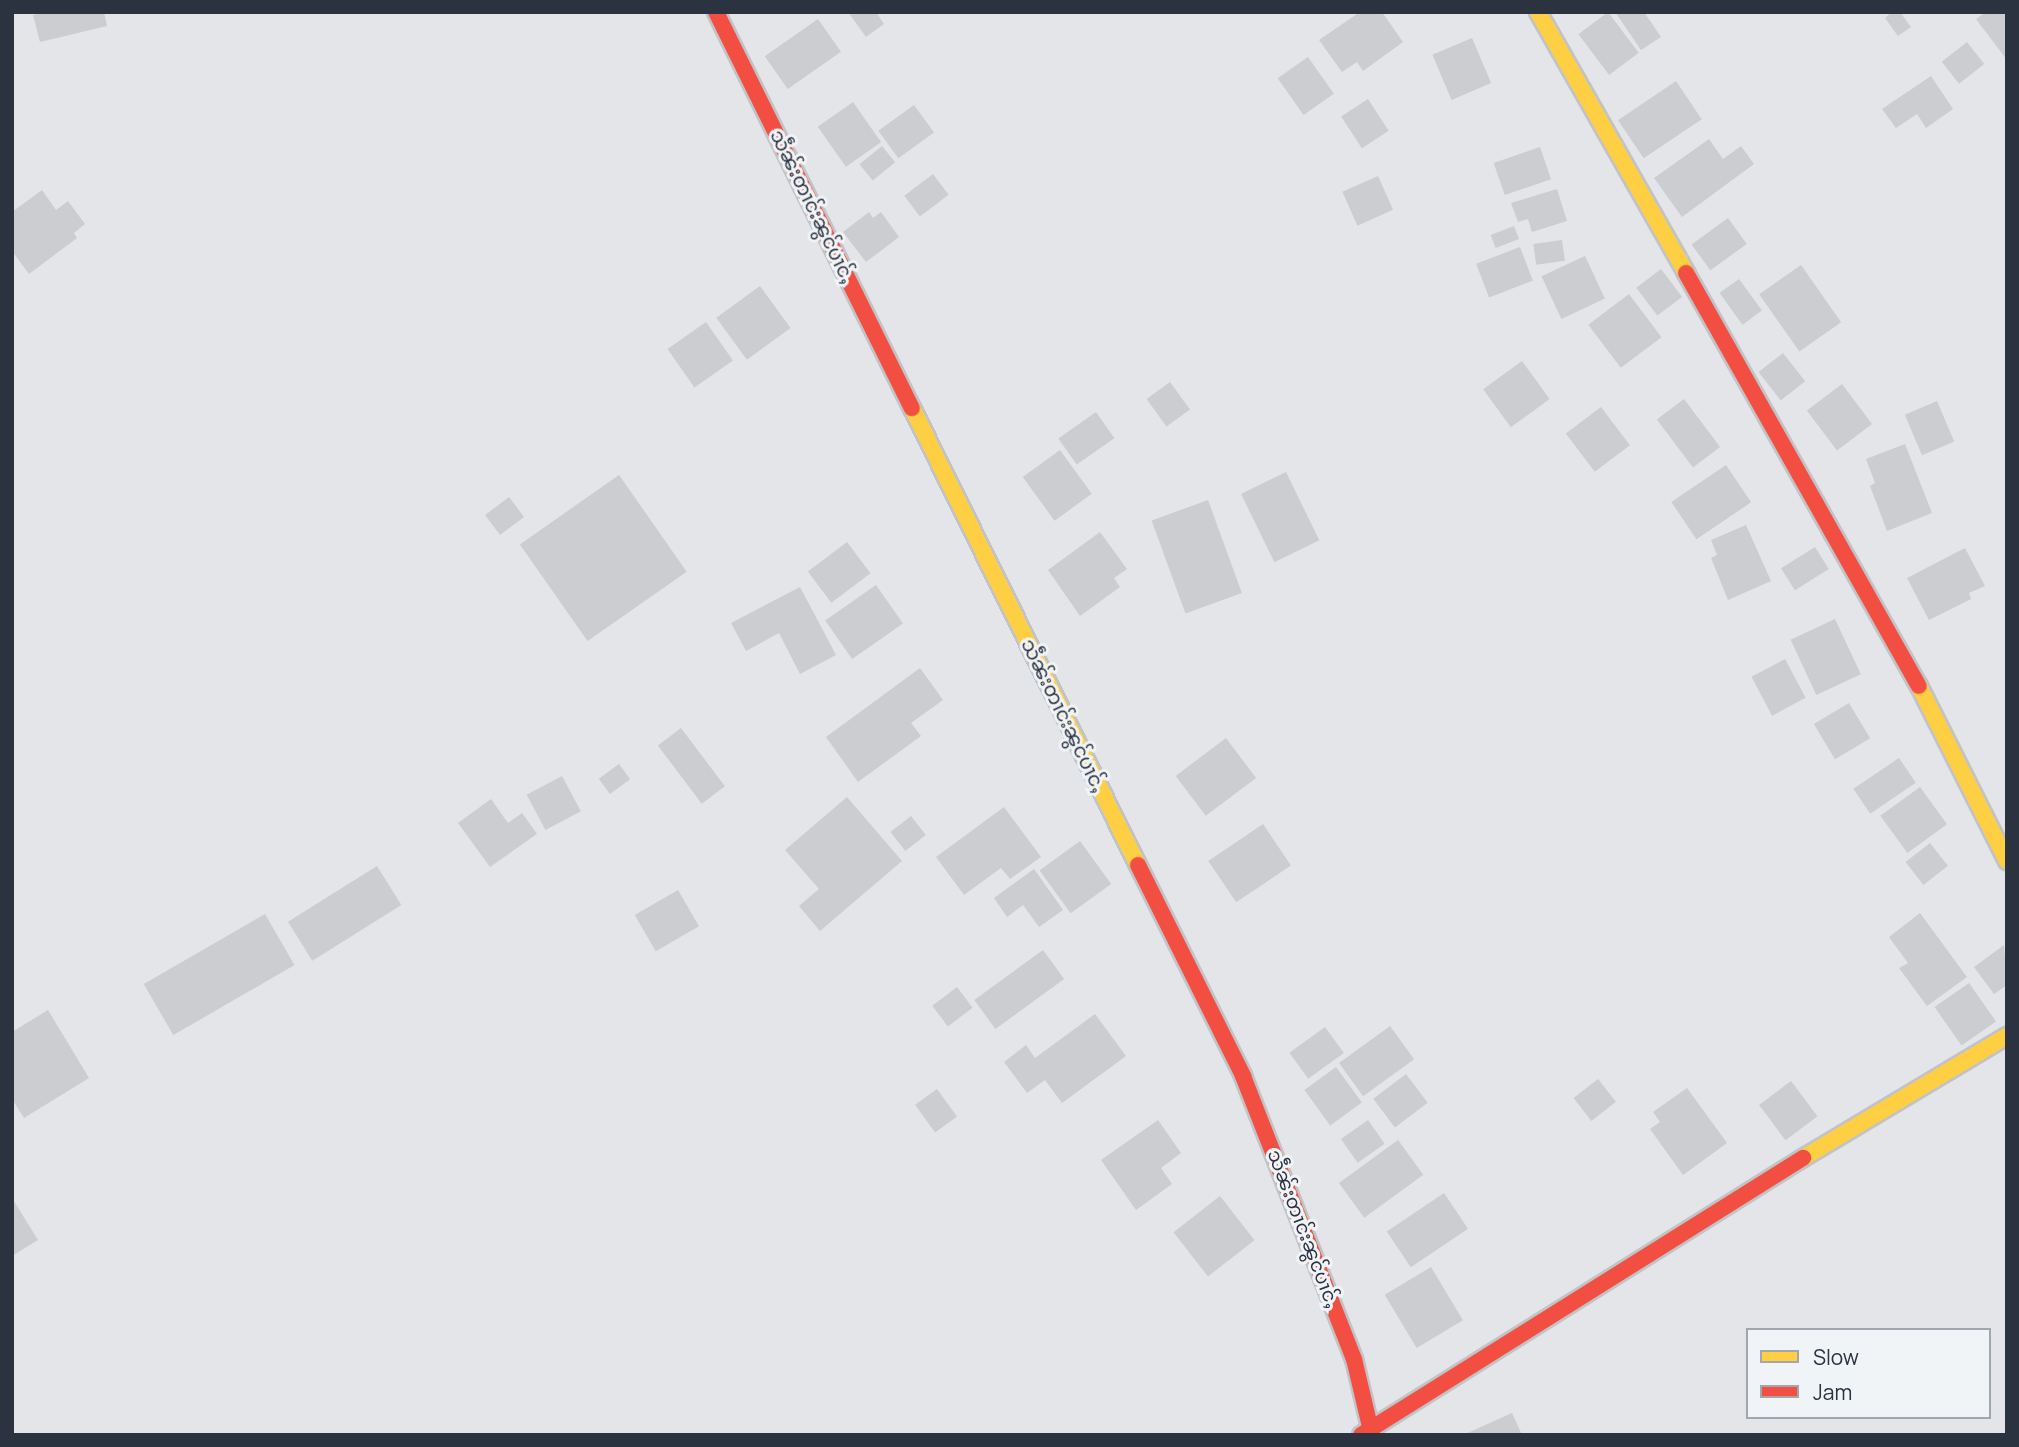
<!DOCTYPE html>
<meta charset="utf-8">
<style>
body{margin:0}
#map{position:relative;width:2019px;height:1447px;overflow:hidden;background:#e3e5e8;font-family:Manrope,"Noto Sans Myanmar",sans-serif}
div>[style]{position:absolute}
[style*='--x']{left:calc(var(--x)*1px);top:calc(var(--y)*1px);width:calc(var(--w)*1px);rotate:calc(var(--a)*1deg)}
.building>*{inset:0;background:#cbcdd0;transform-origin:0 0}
.roads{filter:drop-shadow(2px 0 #c1c3c6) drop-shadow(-2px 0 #c1c3c6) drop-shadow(0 2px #c1c3c6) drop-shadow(0 -2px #c1c3c6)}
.slow>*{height:16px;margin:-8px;padding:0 8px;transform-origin:8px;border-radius:8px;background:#ffcf43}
.jam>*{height:16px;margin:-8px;padding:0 8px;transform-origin:8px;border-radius:8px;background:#f24e42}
span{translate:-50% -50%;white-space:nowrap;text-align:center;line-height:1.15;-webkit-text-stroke:6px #f1f4f7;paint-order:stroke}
.street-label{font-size:19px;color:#2b3240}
.frame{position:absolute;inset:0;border:14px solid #2b3240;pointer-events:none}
.legend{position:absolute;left:1746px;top:1328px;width:245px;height:91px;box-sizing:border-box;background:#f1f4f7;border:2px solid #a2a6ae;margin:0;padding:9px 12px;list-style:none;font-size:21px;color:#2b3240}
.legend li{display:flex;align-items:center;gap:14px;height:35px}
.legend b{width:35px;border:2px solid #a2a6ae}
</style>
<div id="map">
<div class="building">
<i style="clip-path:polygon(46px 12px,104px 12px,107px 26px,40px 42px,33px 15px)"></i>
<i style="clip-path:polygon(848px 12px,876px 12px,884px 24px,866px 37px)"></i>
<i style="clip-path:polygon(1360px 12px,1382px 12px,1403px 42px,1363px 71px,1357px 62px,1342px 72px,1319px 40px)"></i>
<i style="left:1608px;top:12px;width:51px;height:37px;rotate:53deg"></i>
<i style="clip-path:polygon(1615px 12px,1644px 12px,1661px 37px,1641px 50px)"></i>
<i style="clip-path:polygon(1892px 12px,1900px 12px,1911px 27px,1898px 36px,1885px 18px)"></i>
<i style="clip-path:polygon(1986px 12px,2007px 12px,2007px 60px,1976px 19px)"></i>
<i style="left:818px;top:19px;width:40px;height:65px;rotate:55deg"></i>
<i style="left:1472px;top:38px;width:49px;height:43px;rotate:67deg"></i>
<i style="left:1967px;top:42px;width:28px;height:32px;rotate:52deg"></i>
<i style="left:1308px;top:57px;width:45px;height:37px;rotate:55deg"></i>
<i style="clip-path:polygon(1931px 76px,1953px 109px,1926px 128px,1917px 114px,1896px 128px,1882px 109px)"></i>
<i style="left:1676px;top:81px;width:46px;height:70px;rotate:56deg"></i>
<i style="left:1368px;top:99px;width:38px;height:32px;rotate:57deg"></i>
<i style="left:853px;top:102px;width:49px;height:43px;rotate:55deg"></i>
<i style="left:914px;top:105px;width:34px;height:44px;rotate:54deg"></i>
<i style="clip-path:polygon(1709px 139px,1723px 159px,1741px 146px,1754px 164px,1682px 217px,1654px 178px)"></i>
<i style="left:882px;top:146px;width:21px;height:29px;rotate:51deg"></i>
<i style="left:1540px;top:147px;width:34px;height:49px;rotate:71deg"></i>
<i style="left:933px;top:174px;width:26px;height:36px;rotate:53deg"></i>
<i style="left:1378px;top:176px;width:37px;height:39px;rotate:66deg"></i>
<i style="clip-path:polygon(1557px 189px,1567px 221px,1532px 232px,1528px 219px,1518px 222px,1511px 203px)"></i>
<i style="clip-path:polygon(42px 190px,56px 210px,68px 201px,85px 224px,74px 233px,77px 238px,29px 274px,12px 251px,12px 212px)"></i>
<i style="clip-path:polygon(869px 212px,873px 218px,881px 212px,899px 237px,866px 262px,843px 232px)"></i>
<i style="left:1728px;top:218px;width:32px;height:45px;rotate:54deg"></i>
<i style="left:1514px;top:226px;width:14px;height:25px;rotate:69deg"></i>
<i style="left:1562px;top:240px;width:21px;height:29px;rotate:82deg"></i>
<i style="left:1520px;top:247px;width:36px;height:47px;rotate:69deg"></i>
<i style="left:1585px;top:256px;width:47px;height:48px;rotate:65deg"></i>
<i style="left:1801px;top:265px;width:70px;height:51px;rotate:55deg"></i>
<i style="left:1661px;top:269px;width:35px;height:31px;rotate:53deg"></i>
<i style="left:1739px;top:279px;width:39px;height:24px;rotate:54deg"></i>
<i style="left:760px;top:286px;width:52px;height:54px;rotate:54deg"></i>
<i style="left:1629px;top:294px;width:54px;height:51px;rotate:53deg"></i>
<i style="left:706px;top:322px;width:47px;height:47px;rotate:55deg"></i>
<i style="left:1783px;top:353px;width:36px;height:31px;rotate:52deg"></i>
<i style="left:1522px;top:361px;width:47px;height:48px;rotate:54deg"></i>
<i style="left:1170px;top:382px;width:34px;height:29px;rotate:54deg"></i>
<i style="left:1842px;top:384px;width:50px;height:44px;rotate:53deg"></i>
<i style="left:1684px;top:399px;width:60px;height:34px;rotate:53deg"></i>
<i style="left:1937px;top:401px;width:44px;height:35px;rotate:67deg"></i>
<i style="left:1601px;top:407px;width:48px;height:44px;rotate:53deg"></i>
<i style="left:1096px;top:412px;width:32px;height:46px;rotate:55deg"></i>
<i style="clip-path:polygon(1905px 444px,1932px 513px,1887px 531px,1870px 486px,1875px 483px,1866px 459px)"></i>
<i style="left:1060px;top:450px;width:54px;height:46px;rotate:54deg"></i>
<i style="left:1726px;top:465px;width:45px;height:66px;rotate:56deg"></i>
<i style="left:1286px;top:472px;width:76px;height:50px;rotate:64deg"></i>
<i style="left:619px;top:475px;width:118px;height:121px;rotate:55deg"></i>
<i style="left:509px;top:497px;width:25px;height:30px;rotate:53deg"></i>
<i style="left:1208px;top:500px;width:99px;height:60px;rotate:70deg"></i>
<i style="clip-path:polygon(1746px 525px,1771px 581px,1728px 600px,1711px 558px,1717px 555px,1711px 540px)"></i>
<i style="clip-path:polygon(1100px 532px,1127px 569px,1114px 578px,1120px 587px,1080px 616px,1048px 570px)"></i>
<i style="left:847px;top:542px;width:39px;height:49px;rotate:53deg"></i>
<i style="left:1815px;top:547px;width:26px;height:40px;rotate:58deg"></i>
<i style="clip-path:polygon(1965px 548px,1985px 586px,1969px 593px,1971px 599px,1929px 620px,1907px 578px)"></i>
<i style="left:876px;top:585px;width:47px;height:62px;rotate:55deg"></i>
<i style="clip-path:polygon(800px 587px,836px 655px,800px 674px,779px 633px,746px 651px,731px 623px)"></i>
<i style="left:1835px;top:619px;width:61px;height:49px;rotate:65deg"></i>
<i style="left:1785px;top:659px;width:44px;height:38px;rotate:62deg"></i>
<i style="clip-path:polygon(920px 668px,943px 700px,911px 723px,921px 736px,858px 782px,826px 737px)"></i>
<i style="left:1849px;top:703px;width:41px;height:41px;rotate:59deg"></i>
<i style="left:681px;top:728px;width:73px;height:29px;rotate:53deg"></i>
<i style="left:1226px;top:738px;width:50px;height:63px;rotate:53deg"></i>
<i style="left:1899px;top:758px;width:30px;height:55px;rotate:56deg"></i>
<i style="left:619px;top:764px;width:19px;height:25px;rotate:54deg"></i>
<i style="left:562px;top:776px;width:40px;height:40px;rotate:62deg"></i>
<i style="left:1920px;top:787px;width:46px;height:49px;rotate:54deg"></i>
<i style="clip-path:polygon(847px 797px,902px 861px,820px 931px,799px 906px,819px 889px,785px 850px)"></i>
<i style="clip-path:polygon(491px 799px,508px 823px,522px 813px,537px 834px,490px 867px,458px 823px)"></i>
<i style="clip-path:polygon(1004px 807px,1041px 857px,1010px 879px,1001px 868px,964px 895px,936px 857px)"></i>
<i style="left:911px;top:816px;width:24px;height:26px;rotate:52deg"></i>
<i style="left:1263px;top:824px;width:50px;height:66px;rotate:56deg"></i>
<i style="left:1080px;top:841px;width:53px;height:50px;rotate:54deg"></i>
<i style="left:1930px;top:843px;width:29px;height:31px;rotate:52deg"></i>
<i style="left:377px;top:866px;width:46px;height:105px;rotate:58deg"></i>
<i style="clip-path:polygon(1034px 869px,1063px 910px,1039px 927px,1023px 905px,1007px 917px,994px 898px)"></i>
<i style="left:678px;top:890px;width:42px;height:50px;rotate:60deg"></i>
<i style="clip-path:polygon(1920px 913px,1967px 977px,1927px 1006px,1899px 968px,1908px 963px,1889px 937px)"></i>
<i style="left:265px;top:914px;width:59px;height:140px;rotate:60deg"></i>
<i style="clip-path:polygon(2004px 945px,2007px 985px,1994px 994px,1974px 967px)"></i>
<i style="left:1043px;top:950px;width:36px;height:85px;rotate:54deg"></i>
<i style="left:1969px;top:983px;width:47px;height:42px;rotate:55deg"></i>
<i style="left:957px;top:987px;width:26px;height:31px;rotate:53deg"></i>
<i style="clip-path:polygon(48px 1010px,89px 1078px,24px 1118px,12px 1099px,12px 1032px)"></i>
<i style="clip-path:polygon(1095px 1014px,1126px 1056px,1062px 1103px,1045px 1080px,1027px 1093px,1004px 1062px,1026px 1045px,1035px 1058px)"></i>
<i style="left:1390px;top:1026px;width:41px;height:63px;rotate:54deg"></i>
<i style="left:1325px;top:1027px;width:32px;height:44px;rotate:54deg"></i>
<i style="left:1336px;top:1067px;width:44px;height:39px;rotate:54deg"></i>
<i style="left:1406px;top:1074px;width:36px;height:41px;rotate:53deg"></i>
<i style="left:1598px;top:1079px;width:29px;height:31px;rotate:52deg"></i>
<i style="left:1791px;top:1081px;width:44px;height:40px;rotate:53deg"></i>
<i style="clip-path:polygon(1687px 1088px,1727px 1143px,1683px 1175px,1650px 1129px,1660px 1122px,1653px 1112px)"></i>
<i style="left:937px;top:1089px;width:34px;height:27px;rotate:54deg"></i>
<i style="clip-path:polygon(1158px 1120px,1181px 1153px,1161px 1168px,1172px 1184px,1136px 1210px,1101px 1160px)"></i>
<i style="left:1368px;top:1120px;width:29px;height:33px;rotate:55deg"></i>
<i style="left:1398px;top:1140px;width:43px;height:73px;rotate:54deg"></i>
<i style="left:1444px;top:1193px;width:43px;height:69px;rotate:56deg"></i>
<i style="left:1220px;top:1196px;width:56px;height:59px;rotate:52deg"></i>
<i style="clip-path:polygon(12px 1198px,38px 1240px,12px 1256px)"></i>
<i style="left:1431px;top:1267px;width:62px;height:54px;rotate:59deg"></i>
<i style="clip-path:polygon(1512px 1413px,1522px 1435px,1463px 1435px)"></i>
</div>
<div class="roads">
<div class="slow">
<i style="--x:1538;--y:12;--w:300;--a:60.4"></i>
<i style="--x:912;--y:408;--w:510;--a:63.69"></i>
<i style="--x:1919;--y:686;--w:196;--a:63.3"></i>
<i style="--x:1803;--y:1158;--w:238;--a:-30.9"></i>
</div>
<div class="jam">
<i style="--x:716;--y:12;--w:442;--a:63.7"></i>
<i style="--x:1686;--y:273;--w:474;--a:60.6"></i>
<i style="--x:1138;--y:865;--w:236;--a:63.5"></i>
<i style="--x:1243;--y:1076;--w:304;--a:68.6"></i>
<i style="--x:1354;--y:1359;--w:78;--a:76.7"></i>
<i style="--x:1361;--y:1435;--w:522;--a:-32.08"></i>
</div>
</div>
<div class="street-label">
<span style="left:812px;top:207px;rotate:64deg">သဵၼ်းတၢင်းၼွင်ပၢင်ႇ</span>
<span style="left:1063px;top:716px;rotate:64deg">သဵၼ်းတၢင်းၼွင်ပၢင်ႇ</span>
<span style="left:1303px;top:1229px;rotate:69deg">သဵၼ်းတၢင်းၼွင်ပၢင်ႇ</span>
</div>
<div class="frame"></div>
<ul class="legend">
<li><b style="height:9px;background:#ffcf43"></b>Slow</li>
<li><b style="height:9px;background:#f24e42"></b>Jam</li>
</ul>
</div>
